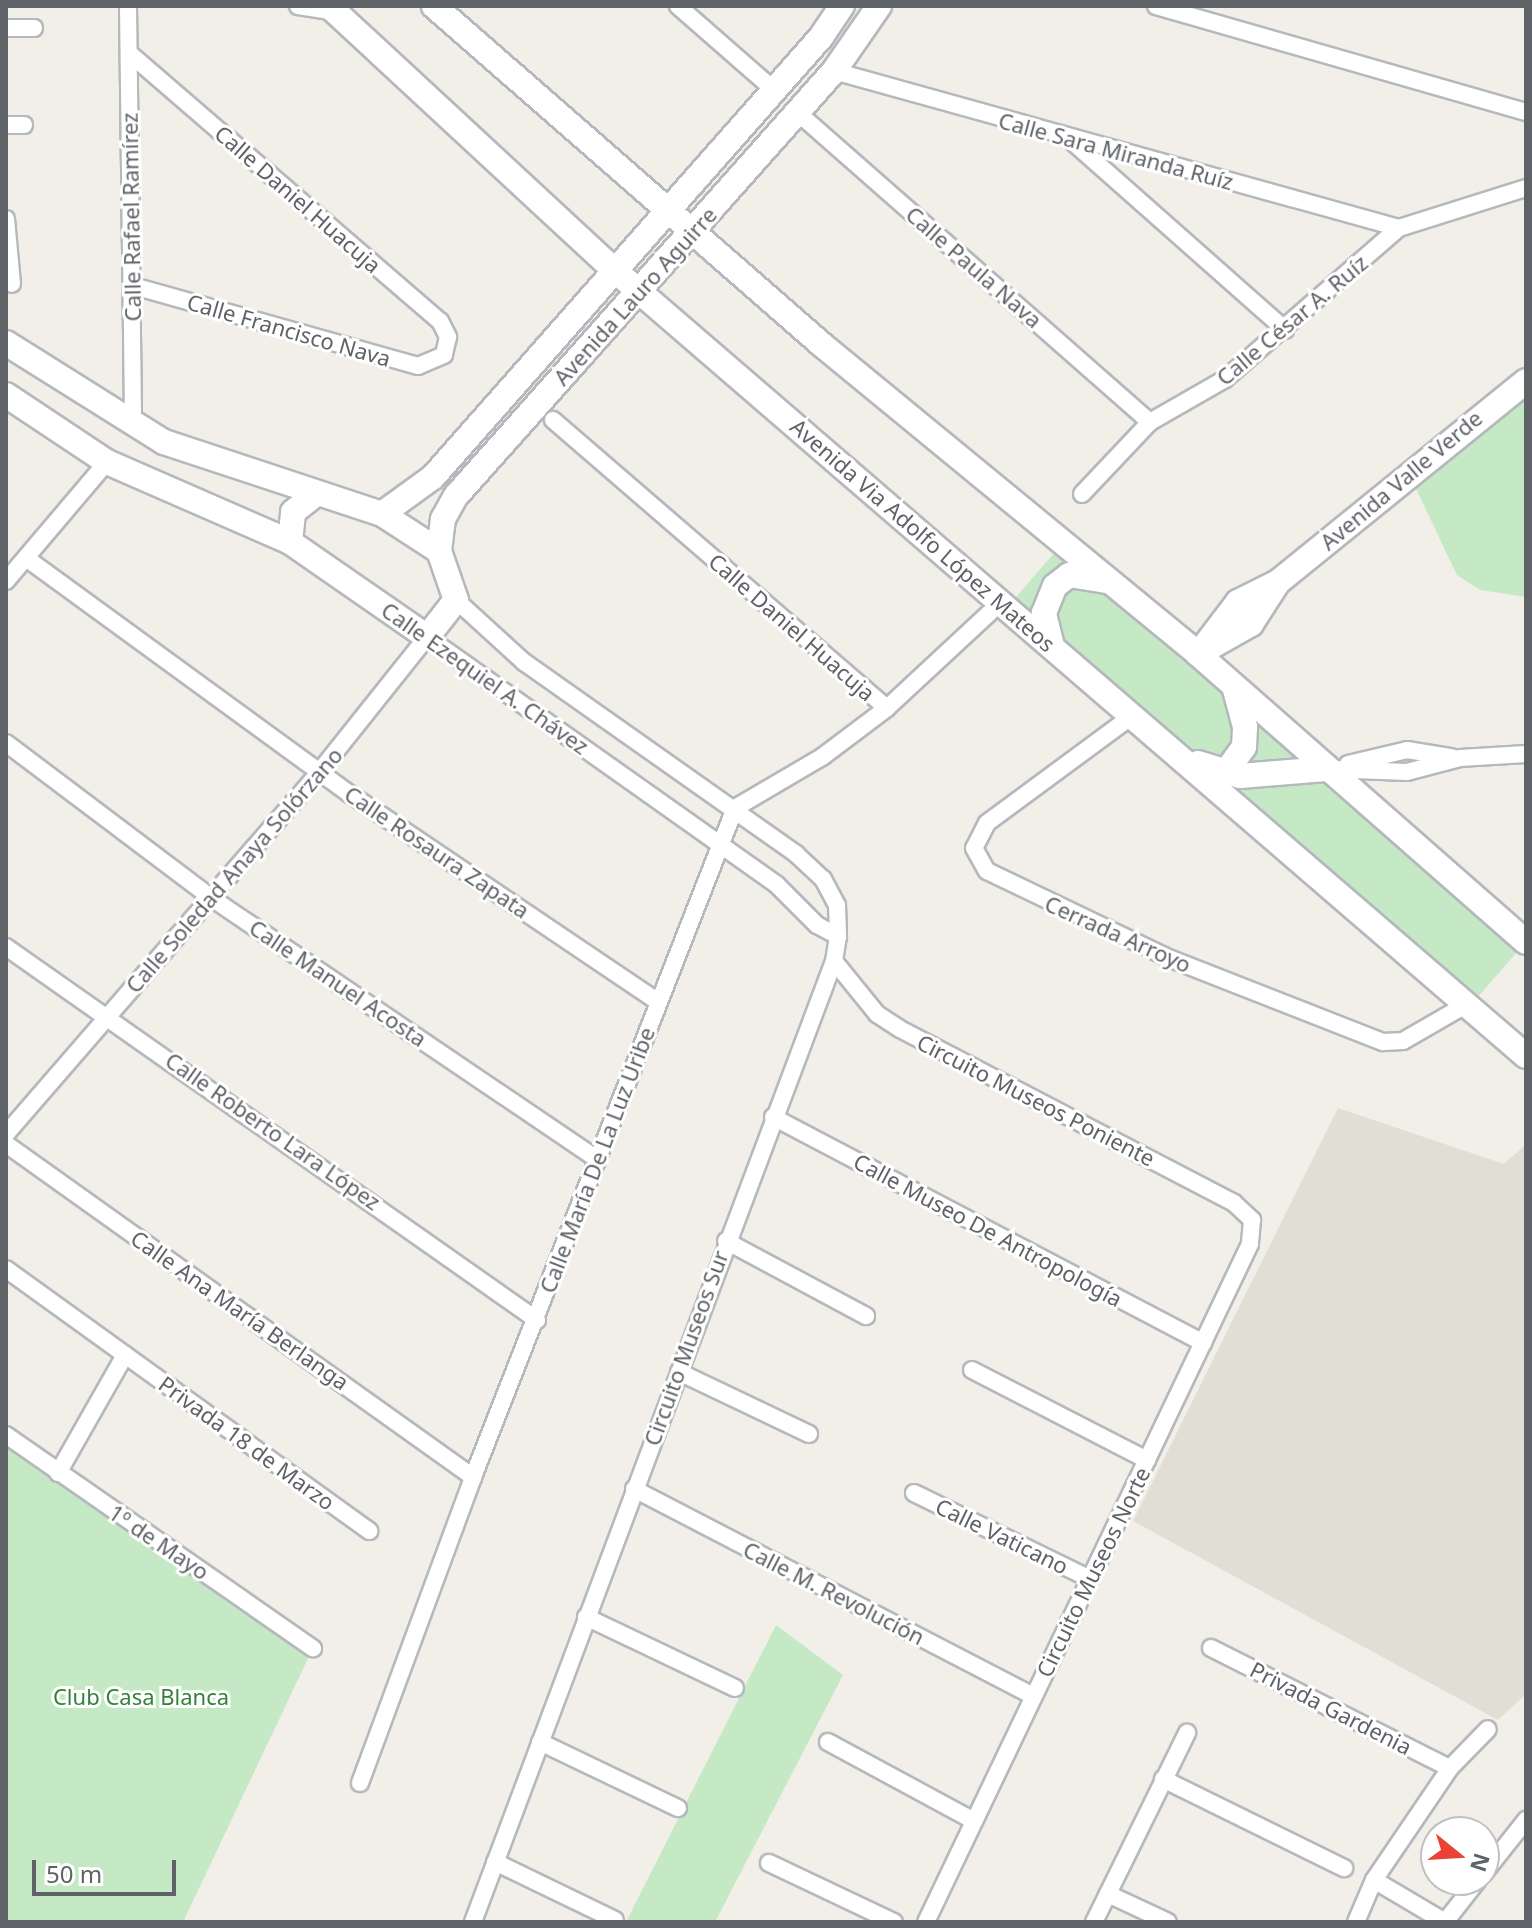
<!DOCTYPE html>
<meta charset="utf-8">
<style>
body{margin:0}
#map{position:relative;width:1532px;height:1928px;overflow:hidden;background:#f1efe8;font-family:"Noto Sans",sans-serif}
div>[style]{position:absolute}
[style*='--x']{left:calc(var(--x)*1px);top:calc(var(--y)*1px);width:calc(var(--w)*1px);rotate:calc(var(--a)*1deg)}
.education>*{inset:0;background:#e1ded6}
.green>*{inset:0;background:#c5e8c5;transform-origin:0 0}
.roads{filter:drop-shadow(2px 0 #b5b8bc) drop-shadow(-2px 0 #b5b8bc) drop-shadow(0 2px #b5b8bc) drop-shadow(0 -2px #b5b8bc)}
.street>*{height:16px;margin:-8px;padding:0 8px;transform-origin:8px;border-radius:8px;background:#fff}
.secondary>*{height:24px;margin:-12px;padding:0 12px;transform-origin:12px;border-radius:12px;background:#fff}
span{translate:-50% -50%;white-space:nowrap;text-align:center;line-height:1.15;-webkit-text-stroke:6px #fff;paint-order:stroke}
.street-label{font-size:22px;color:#5f6368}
.park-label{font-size:22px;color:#348238}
.frame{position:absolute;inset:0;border:8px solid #5f6368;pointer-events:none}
.north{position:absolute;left:1420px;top:1816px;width:80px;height:80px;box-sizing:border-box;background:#fff;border:2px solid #bfc1c3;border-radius:50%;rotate:108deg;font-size:22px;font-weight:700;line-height:32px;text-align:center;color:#5f6368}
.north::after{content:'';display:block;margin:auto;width:28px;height:36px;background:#ea4335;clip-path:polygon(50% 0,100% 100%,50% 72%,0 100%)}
.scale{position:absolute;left:32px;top:1860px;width:144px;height:36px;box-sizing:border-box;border:4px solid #5f6368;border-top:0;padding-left:10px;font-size:24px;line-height:28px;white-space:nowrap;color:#5f6368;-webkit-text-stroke:6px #fff;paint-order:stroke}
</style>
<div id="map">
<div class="education">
<i style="clip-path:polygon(1338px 1108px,1504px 1164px,1526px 1144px,1526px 1694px,1498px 1720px,1133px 1521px)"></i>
</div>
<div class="green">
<i style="clip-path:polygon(1526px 381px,1526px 597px,1480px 590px,1457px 575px,1409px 474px)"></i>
<i style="left:1063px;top:543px;width:611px;height:86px;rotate:41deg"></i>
<i style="clip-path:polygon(6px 1435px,313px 1648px,183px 1922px,6px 1922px)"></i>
<i style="clip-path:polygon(776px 1625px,843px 1675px,715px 1922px,626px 1922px)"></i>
</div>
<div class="roads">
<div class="street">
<i style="--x:128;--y:6;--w:421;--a:89.3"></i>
<i style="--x:298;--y:6;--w:36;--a:9"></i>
<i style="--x:678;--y:6;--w:128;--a:41.2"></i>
<i style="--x:1156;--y:6;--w:385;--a:16"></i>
<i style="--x:6;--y:28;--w:28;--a:0"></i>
<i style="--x:129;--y:53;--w:411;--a:40.8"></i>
<i style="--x:440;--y:321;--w:18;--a:63"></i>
<i style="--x:448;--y:337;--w:18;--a:103"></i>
<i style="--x:444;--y:355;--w:28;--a:157"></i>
<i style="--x:418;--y:366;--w:296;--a:-164.3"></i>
<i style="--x:834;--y:71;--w:586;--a:15.53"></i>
<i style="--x:797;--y:112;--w:470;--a:41.3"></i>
<i style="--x:6;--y:125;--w:18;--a:0"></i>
<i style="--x:1074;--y:143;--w:282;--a:41.5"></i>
<i style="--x:6;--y:219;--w:65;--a:84.7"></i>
<i style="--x:553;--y:420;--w:441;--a:40.8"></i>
<i style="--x:1082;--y:494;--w:99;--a:-46.6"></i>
<i style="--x:1150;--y:422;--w:86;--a:-29.8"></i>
<i style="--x:1225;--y:379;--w:230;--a:-41"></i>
<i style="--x:1399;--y:228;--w:133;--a:-17.5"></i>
<i style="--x:26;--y:558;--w:401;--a:36.1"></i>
<i style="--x:350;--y:794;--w:370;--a:34"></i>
<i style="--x:6;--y:581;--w:156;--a:-49.7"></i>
<i style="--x:456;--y:600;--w:92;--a:42.4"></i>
<i style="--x:524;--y:662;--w:333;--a:35.2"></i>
<i style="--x:796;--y:854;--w:37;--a:43"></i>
<i style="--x:823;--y:879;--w:30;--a:62"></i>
<i style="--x:837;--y:905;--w:31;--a:88"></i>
<i style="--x:838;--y:936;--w:25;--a:99"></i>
<i style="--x:834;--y:961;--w:1027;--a:110.59"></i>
<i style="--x:1132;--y:716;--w:180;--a:143.6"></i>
<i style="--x:987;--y:823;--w:28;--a:117"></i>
<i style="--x:974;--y:848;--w:26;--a:61"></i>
<i style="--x:987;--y:871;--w:204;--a:25.6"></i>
<i style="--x:1171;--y:959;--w:228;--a:21.4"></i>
<i style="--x:1383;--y:1042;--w:20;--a:-3"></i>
<i style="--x:1403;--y:1041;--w:74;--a:-30"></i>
<i style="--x:6;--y:743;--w:256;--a:37"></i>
<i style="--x:210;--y:897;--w:467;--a:34.1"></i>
<i style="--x:1348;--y:764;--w:61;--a:-13.3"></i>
<i style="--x:1407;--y:750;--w:45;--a:9"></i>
<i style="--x:1329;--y:769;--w:78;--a:2.2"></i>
<i style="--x:1407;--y:772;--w:55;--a:-14.8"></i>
<i style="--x:1460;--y:758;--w:66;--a:-3.5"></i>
<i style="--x:6;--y:947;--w:649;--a:35.09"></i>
<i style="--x:834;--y:961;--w:68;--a:50.9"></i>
<i style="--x:877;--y:1014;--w:27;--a:33"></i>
<i style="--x:900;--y:1029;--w:377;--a:27.5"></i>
<i style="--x:1234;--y:1203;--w:25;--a:43"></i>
<i style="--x:1252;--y:1220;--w:24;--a:95"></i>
<i style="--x:1250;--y:1244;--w:751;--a:115.54"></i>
<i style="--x:773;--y:1117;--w:486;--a:27.7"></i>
<i style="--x:6;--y:1134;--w:480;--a:-49.1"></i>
<i style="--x:320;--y:771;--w:171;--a:-51.4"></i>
<i style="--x:427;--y:637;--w:429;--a:35.3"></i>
<i style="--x:777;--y:885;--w:57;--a:45"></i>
<i style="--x:817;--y:925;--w:24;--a:28"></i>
<i style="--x:6;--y:1144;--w:574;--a:35.49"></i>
<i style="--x:726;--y:1241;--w:159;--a:28.2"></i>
<i style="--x:6;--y:1269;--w:448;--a:35.8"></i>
<i style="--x:972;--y:1370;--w:197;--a:27.2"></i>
<i style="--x:679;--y:1372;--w:144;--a:25.5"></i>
<i style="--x:6;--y:1435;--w:374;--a:34.8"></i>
<i style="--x:58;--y:1473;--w:136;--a:-60.4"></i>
<i style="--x:634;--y:1489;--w:450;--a:27.4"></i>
<i style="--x:914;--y:1493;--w:196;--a:26"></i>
<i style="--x:586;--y:1617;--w:165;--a:25.5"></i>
<i style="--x:1211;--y:1648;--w:267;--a:26.7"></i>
<i style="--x:540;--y:1742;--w:153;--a:25.6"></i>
<i style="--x:828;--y:1742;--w:166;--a:28.4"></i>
<i style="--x:1163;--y:1779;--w:202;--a:26.2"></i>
<i style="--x:360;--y:1783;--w:326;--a:-69.7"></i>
<i style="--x:473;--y:1477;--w:718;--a:-68.61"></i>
<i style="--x:735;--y:808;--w:101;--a:-30.4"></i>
<i style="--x:822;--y:757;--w:81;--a:-37"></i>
<i style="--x:887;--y:708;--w:156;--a:-42.9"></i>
<i style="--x:495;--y:1862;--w:133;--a:25.8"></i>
<i style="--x:769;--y:1863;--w:138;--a:25.3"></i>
<i style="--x:1484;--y:1873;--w:68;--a:-51.6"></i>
<i style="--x:1374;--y:1880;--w:82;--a:30.6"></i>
<i style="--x:1108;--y:1894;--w:66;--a:25"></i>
<i style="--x:1094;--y:1922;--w:211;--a:-63.8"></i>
<i style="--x:1356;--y:1922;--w:46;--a:-66.8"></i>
<i style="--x:1374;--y:1880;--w:135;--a:-55.8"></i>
<i style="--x:1450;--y:1768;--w:54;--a:-45.7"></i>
<i style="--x:1445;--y:1922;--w:53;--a:-51.8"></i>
</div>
<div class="secondary">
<i style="--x:329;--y:6;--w:386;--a:42.8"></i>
<i style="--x:612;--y:268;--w:1207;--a:40.77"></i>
<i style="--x:434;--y:6;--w:514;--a:41.13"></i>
<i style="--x:821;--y:344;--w:488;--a:39.4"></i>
<i style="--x:1198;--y:654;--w:436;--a:41.3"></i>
<i style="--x:6;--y:343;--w:186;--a:32.1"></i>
<i style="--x:164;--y:442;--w:230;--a:18.3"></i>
<i style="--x:382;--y:514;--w:68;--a:33"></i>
<i style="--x:6;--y:395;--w:121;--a:33.6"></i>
<i style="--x:107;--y:462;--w:200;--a:23.6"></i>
<i style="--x:290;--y:542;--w:167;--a:34.7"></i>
<i style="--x:427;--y:637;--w:47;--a:-51.9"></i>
<i style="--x:456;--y:600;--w:52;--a:-109.1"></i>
<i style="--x:439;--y:551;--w:32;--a:-83"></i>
<i style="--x:443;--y:519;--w:26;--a:-61"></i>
<i style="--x:456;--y:496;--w:569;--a:-48.35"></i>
<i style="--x:834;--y:71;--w:79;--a:-55.3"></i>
<i style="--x:382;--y:514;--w:63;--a:-36"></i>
<i style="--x:433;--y:477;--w:587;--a:-48.59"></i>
<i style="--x:821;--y:37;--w:37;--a:-56"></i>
<i style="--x:290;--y:542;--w:30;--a:-84"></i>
<i style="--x:293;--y:512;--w:29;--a:-38"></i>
<i style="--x:1206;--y:644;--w:53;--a:-52.7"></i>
<i style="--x:1238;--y:602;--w:42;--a:-26.6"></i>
<i style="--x:1052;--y:646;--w:34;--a:-104"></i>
<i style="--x:1044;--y:613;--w:29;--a:-68"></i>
<i style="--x:1055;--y:586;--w:18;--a:-38"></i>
<i style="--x:1069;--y:575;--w:36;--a:9"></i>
<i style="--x:1198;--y:654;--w:61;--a:-29.5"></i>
<i style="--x:1251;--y:624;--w:50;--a:-57.3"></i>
<i style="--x:1278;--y:582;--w:319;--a:-39"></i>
<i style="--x:1198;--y:763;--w:44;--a:17.2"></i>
<i style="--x:1240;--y:776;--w:86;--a:-4.7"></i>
<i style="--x:1225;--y:773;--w:32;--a:-54"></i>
<i style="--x:1244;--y:747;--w:20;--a:-87"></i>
<i style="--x:1245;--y:727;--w:42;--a:-105"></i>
</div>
</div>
<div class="street-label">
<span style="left:1116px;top:151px;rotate:15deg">Calle Sara Miranda Ruíz</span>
<span style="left:298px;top:199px;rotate:41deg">Calle Daniel Huacuja</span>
<span style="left:131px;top:217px;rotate:-91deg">Calle Rafael Ramírez</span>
<span style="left:974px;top:267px;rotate:41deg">Calle Paula Nava</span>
<span style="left:635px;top:296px;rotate:-48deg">Avenida Lauro Aguirre</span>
<span style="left:1292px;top:320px;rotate:-40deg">Calle César A. Ruíz</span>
<span style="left:289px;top:330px;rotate:16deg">Calle Francisco Nava</span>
<span style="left:1401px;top:480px;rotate:-40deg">Avenida Valle Verde</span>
<span style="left:923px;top:535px;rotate:41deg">Avenida Via Adolfo López Mateos</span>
<span style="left:792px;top:627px;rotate:41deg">Calle Daniel Huacuja</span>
<span style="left:485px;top:678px;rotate:35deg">Calle Ezequiel A. Chávez</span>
<span style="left:437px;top:852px;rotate:34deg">Calle Rosaura Zapata</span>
<span style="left:234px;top:870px;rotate:-49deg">Calle Soledad Anaya Solórzano</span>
<span style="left:1118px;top:934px;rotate:24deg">Cerrada Arroyo</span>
<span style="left:338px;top:983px;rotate:34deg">Calle Manuel Acosta</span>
<span style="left:1036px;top:1100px;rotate:27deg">Circuito Museos Poniente</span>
<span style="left:273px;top:1131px;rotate:35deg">Calle Roberto Lara López</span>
<span style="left:597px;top:1160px;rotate:-69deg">Calle María De La Luz Uribe</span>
<span style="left:988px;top:1230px;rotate:28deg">Calle Museo De Antropología</span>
<span style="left:240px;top:1310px;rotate:35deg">Calle Ana María Berlanga</span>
<span style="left:686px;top:1348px;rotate:-70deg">Circuito Museos Sur</span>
<span style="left:247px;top:1443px;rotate:36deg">Privada 18 de Marzo</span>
<span style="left:1002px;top:1536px;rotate:26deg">Calle Vaticano</span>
<span style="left:159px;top:1542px;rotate:34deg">1º de Mayo</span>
<span style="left:1093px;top:1572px;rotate:-64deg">Circuito Museos Norte</span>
<span style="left:834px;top:1593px;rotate:27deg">Calle M. Revolución</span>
<span style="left:1331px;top:1708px;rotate:27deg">Privada Gardenia</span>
</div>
<div class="park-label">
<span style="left:141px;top:1697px">Club Casa Blanca</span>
</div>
<div class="frame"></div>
<div class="north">N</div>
<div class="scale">50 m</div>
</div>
